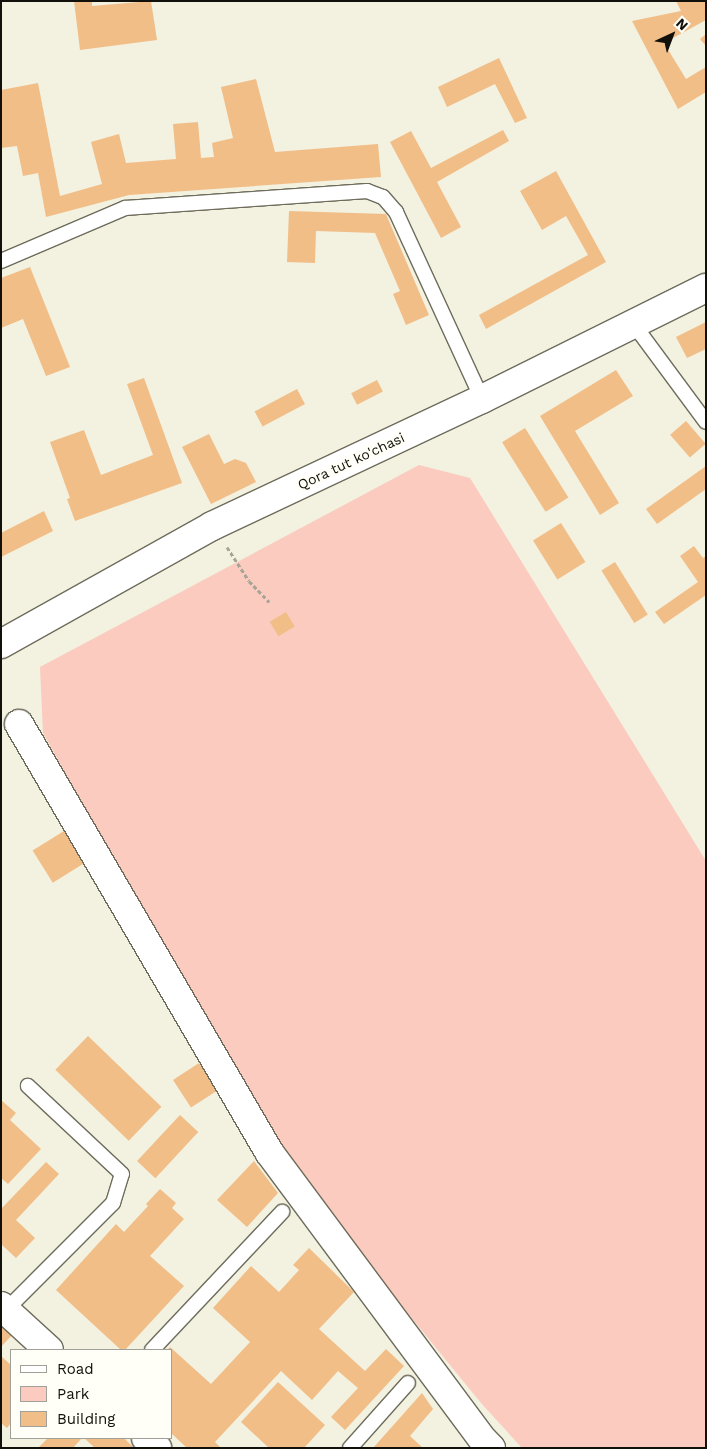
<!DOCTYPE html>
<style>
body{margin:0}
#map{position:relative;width:707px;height:1449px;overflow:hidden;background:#f3f1df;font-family:"Work Sans",sans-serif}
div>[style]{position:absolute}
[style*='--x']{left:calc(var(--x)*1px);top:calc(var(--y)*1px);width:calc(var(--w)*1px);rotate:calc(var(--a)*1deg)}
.green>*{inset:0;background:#fbcbbf}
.building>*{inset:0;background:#f1be88;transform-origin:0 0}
.path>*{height:3px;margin-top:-1.5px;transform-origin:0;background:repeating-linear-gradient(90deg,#a6a496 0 4px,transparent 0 6.5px)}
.roads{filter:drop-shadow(1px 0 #6e6c5c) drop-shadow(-1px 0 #6e6c5c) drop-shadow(0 1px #6e6c5c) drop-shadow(0 -1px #6e6c5c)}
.service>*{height:14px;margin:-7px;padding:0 7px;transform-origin:7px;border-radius:7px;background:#fff}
.minor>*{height:28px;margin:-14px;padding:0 14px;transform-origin:14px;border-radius:14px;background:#fff}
.tertiary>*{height:28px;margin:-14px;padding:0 14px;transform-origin:14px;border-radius:14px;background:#fff}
span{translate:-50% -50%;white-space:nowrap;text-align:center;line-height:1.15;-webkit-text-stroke:5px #fffef7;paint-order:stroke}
.street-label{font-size:14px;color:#11100a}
.frame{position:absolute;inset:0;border:2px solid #11100a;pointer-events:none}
.legend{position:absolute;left:10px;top:1349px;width:162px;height:90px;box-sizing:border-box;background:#fffef7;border:1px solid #a09f98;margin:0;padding:6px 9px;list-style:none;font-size:15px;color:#11100a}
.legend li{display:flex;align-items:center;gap:10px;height:25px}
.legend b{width:25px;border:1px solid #a09f98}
.north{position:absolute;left:647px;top:10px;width:50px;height:50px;-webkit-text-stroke:4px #fffef7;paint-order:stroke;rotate:43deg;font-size:14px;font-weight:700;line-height:20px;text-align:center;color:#11100a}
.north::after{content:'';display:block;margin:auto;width:18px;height:22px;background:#11100a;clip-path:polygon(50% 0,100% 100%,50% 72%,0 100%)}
</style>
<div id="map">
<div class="green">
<i style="clip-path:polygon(419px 465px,470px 478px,706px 861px,706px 1448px,522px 1448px,481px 1403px,276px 1152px,43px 733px,40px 667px)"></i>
</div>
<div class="building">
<i style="clip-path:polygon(74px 1px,92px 1px,92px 6px,151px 1px,157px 40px,80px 50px)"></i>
<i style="clip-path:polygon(676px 1px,706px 1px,706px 20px,664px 43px,686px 79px,706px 67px,706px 92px,678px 109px,632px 21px,681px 11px)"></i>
<i style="clip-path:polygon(706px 34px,706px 46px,700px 39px)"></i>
<i style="clip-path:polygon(499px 58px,527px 118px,515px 123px,495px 84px,447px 107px,438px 87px)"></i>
<i style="clip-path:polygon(256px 79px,275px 152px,378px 144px,381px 177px,129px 195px,46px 217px,38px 173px,23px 176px,17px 146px,1px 148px,1px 90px,38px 83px,60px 196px,102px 184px,91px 142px,119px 134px,126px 163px,176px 159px,173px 124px,198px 122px,201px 158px,214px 157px,212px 143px,233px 138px,221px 87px)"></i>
<i style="clip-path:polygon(503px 130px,509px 141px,437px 182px,461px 227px,441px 238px,390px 142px,411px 131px,431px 168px)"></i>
<i style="clip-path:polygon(556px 171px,606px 262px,486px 329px,479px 315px,588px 255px,566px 216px,542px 230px,520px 191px)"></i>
<i style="clip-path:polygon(289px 211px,386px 214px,429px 315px,406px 325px,393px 294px,400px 291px,375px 233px,316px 231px,315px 263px,287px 262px)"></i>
<i style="clip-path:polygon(30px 267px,70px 367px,46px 376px,23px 319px,1px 328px,1px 278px)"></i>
<i style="clip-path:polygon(706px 322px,706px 349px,687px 358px,676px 337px)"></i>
<i style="clip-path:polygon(616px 370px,633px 396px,575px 431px,619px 503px,600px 515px,540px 416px)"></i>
<i style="clip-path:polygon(144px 378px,182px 483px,75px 521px,67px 499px,70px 498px,50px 442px,84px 430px,101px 475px,153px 455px,127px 384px)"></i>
<i style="left:377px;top:380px;width:13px;height:29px;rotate:63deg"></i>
<i style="left:297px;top:389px;width:17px;height:48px;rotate:62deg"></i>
<i style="left:686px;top:421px;width:30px;height:21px;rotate:49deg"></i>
<i style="left:525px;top:428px;width:82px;height:27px;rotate:58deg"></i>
<i style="clip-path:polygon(209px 434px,224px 464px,235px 459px,246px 463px,256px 482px,211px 504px,182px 447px)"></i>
<i style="clip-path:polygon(706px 466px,706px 489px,657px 524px,646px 509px)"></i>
<i style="clip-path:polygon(44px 511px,53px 531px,1px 557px,1px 533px)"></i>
<i style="left:561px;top:523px;width:46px;height:33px;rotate:58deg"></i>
<i style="clip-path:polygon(694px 546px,703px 558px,706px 556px,706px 595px,664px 624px,655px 612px,698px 582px,680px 556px)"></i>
<i style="left:615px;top:562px;width:62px;height:16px;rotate:58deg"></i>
<i style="left:286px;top:612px;width:17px;height:19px;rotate:59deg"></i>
<i style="left:64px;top:831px;width:38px;height:37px;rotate:58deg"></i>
<i style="left:88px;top:1036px;width:102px;height:47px;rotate:44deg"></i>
<i style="left:199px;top:1063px;width:33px;height:31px;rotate:57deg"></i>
<i style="clip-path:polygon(1px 1100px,16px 1113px,10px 1120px,41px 1149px,8px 1184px,1px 1178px)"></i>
<i style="left:180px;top:1115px;width:25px;height:63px;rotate:43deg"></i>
<i style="clip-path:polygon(254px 1161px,278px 1193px,247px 1227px,217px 1200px)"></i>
<i style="clip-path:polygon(46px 1162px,59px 1174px,16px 1220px,35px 1238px,16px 1258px,1px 1244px,1px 1209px)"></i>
<i style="clip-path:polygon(160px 1189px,176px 1203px,172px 1208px,184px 1219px,150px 1256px,184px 1286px,125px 1350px,121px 1350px,56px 1290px,116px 1224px,124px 1232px,148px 1206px,146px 1204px)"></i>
<i style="clip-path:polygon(309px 1248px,354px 1292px,319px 1329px,365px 1371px,386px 1349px,404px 1366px,345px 1430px,331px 1417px,358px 1388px,338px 1371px,312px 1400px,281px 1371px,215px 1442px,221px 1448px,187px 1448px,171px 1433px,171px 1350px,167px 1350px,170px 1347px,211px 1384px,250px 1342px,213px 1308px,251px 1266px,279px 1292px,299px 1270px,293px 1265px)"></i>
<i style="clip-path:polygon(1px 1324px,12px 1335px,1px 1347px)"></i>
<i style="clip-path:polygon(1px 1356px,11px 1365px,11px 1423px,7px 1428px,1px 1423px)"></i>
<i style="clip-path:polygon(278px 1382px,325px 1425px,304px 1448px,269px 1448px,241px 1422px)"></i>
<i style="clip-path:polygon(422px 1393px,433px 1409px,410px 1436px,423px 1448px,373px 1448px)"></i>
<i style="clip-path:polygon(48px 1438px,82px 1438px,73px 1448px,38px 1448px)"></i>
<i style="clip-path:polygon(84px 1438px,124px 1438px,134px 1448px,95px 1448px)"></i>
</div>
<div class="path">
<i style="--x:227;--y:547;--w:40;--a:57.1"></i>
<i style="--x:249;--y:581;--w:29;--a:46"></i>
</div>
<div class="roads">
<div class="service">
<i style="--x:1;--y:261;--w:135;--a:-23.1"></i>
<i style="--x:125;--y:208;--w:243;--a:-4"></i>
<i style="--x:367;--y:191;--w:17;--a:21"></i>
<i style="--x:383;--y:197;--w:20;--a:49"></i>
<i style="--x:396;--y:212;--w:206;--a:65.3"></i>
<i style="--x:632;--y:322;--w:124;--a:53.5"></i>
<i style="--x:5;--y:1311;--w:153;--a:-45"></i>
<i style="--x:113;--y:1203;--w:30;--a:-73"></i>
<i style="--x:122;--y:1174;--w:129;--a:-136.9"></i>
<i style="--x:152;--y:1350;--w:190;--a:-46.7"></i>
<i style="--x:350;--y:1448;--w:87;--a:-48.3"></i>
</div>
<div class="minor">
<i style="--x:19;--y:724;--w:496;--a:59.7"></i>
<i style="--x:269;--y:1152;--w:360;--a:53.4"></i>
<i style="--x:484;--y:1441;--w:10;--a:45"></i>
<i style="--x:1;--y:1306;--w:65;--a:42.5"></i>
<i style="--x:146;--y:1438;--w:15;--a:42"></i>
</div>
<div class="tertiary">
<i style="--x:1;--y:644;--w:242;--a:-29.2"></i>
<i style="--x:212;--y:526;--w:298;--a:-25.2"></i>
<i style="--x:482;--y:399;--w:250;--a:-26.4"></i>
</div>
</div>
<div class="street-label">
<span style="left:351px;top:461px;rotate:-25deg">Qora tut ko'chasi</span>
</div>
<div class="frame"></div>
<ul class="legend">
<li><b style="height:6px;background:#fff"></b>Road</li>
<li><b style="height:14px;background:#fbcbbf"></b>Park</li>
<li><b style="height:14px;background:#f1be88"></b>Building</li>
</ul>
<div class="north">N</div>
</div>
